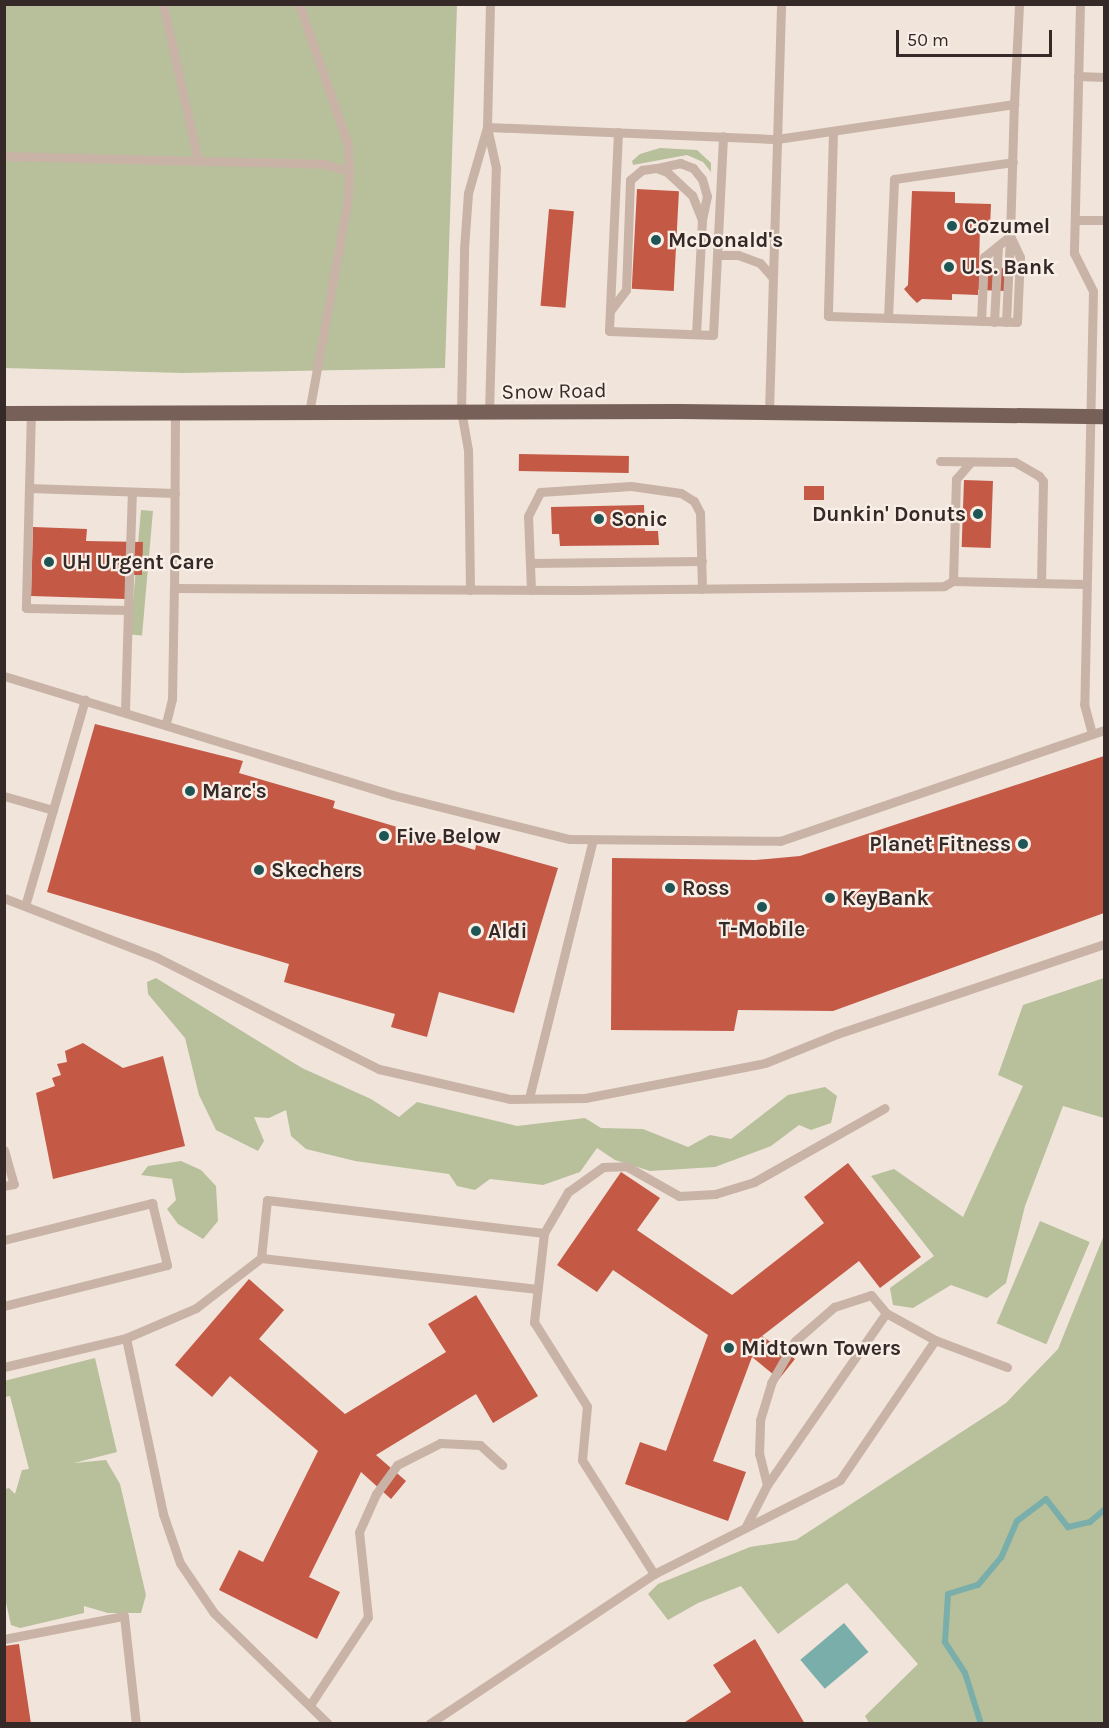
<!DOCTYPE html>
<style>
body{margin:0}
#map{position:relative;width:1109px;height:1728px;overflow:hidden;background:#f1e4db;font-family:Karla,sans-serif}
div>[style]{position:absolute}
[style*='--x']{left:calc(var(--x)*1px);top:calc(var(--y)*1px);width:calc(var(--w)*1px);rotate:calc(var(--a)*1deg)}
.green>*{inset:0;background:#b7c09b;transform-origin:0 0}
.water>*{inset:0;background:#7aaeab;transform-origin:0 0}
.stream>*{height:6px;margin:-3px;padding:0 3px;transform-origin:3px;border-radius:3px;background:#7aaeab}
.building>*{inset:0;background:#c45946;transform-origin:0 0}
.service>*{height:9px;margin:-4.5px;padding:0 4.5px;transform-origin:4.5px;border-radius:4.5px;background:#c9b3a7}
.primary>*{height:15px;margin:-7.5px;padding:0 7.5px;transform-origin:7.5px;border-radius:7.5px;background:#776058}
.dots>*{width:16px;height:16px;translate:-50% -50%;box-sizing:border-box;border:3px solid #f9efe7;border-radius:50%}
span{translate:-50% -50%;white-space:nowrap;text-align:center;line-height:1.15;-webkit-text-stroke:4.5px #f9efe7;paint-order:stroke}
.poi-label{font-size:21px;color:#352a27;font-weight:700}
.left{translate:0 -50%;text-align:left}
.right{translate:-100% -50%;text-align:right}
.street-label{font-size:21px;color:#352a27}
.frame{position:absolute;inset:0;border:6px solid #352a27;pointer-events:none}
.scale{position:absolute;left:896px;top:30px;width:156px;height:27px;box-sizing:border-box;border:3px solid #352a27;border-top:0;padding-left:8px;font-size:18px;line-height:21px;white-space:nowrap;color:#352a27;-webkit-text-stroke:4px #f9efe7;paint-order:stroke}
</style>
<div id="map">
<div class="green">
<i style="clip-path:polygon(5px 5px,457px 5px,445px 368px,183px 373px,5px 368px)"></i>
<i style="clip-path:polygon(660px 148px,697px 150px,711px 163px,711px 172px,703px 162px,687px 155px,633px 165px,632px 161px,640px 154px)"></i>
<i style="left:141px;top:510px;width:12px;height:125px;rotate:5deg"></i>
<i style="clip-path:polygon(156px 978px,302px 1068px,371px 1099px,399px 1117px,417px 1102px,517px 1126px,585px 1118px,601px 1128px,643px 1129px,688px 1147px,710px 1135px,731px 1139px,788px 1095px,825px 1087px,837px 1096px,831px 1123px,811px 1130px,799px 1125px,771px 1146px,715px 1167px,650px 1171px,615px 1160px,597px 1148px,580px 1172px,543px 1185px,490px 1179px,475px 1190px,457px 1186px,449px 1174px,355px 1161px,306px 1149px,291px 1136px,286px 1110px,269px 1118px,254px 1117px,264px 1141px,258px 1151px,216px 1130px,199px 1095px,185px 1038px,148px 994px,147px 982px)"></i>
<i style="clip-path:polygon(1104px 978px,1104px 1118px,1063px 1106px,1025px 1206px,1006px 1283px,987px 1298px,951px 1285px,913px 1308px,893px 1305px,890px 1288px,934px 1256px,871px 1176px,894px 1169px,963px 1217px,1023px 1086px,998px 1075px,1023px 1005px)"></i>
<i style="clip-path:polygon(181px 1161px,201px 1170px,216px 1186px,218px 1221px,203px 1239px,178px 1224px,167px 1209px,176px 1200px,172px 1179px,141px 1175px,148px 1166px)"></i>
<i style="left:1040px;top:1221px;width:54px;height:111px;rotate:23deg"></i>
<i style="clip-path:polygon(1104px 1235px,1104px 1723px,869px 1723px,865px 1716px,918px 1664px,847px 1583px,778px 1634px,741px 1586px,698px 1603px,668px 1620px,648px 1594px,658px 1584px,750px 1547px,796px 1540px,1006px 1403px,1058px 1349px)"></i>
<i style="clip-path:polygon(95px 1358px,117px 1452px,74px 1463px,106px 1460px,120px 1484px,146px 1595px,141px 1613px,108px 1613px,84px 1606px,84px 1613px,20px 1628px,11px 1625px,4px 1594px,5px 1489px,9px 1488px,15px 1494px,22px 1470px,29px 1469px,10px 1396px,5px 1397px,4px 1381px)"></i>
</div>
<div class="water">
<i style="left:844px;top:1623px;width:38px;height:57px;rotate:50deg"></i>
</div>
<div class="stream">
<i style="--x:981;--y:1724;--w:53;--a:-107.4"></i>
<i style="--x:965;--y:1673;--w:37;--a:-123"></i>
<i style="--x:945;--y:1642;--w:48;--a:-86.4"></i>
<i style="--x:948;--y:1594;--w:31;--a:-17"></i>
<i style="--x:978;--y:1585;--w:35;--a:-50"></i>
<i style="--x:1001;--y:1558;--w:40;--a:-66.6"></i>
<i style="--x:1017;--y:1521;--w:36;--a:-37"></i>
<i style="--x:1046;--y:1499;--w:36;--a:52"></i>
<i style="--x:1068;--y:1527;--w:23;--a:-13"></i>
<i style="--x:1090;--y:1522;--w:18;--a:-41"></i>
</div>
<div class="building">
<i style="left:637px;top:189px;width:42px;height:100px;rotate:3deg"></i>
<i style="clip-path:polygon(912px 191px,955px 192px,955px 203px,991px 204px,990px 228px,980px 227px,979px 267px,1007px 268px,1006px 291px,978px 290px,978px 295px,952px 294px,952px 300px,922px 299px,917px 303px,910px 296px,904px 289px,908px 285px)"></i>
<i style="left:549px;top:209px;width:25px;height:97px;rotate:5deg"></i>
<i style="left:519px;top:454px;width:110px;height:17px;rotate:1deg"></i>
<i style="left:964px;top:480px;width:29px;height:67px;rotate:2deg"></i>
<i style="left:804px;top:486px;width:20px;height:14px"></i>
<i style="clip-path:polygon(644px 505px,645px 531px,658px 531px,659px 545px,560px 546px,559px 534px,552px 534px,551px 507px)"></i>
<i style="clip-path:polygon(33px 527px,87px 529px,86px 541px,143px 542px,142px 575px,125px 575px,125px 599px,31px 596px)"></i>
<i style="clip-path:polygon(95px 724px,243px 761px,239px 773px,335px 801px,333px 808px,475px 850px,476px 845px,558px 868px,514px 1013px,439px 992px,427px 1037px,391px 1027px,395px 1014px,284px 982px,289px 964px,47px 892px)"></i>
<i style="clip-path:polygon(1104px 756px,1104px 913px,833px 1011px,738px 1010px,734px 1031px,611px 1030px,612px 858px,755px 860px,800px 856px)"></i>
<i style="clip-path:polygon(83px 1043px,123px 1068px,163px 1056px,185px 1146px,53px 1179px,36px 1093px,55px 1086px,52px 1078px,61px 1075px,57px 1064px,67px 1062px,65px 1051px)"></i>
<i style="clip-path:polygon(848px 1163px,921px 1257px,880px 1288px,859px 1261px,762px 1336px,795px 1359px,779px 1379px,752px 1357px,762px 1336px,758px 1339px,752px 1357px,713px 1461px,746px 1472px,728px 1521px,625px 1484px,640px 1442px,666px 1451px,708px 1335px,613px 1270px,597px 1292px,557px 1265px,621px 1172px,660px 1198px,637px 1230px,732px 1295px,824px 1223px,804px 1197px)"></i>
<i style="clip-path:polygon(249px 1279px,284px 1310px,259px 1339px,345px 1414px,446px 1352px,428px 1324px,476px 1295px,538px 1396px,493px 1423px,476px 1394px,376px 1455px,406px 1481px,391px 1499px,361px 1472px,309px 1577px,340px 1592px,317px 1639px,219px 1590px,239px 1550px,263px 1562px,318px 1451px,230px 1376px,212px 1397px,175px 1365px)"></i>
<i style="clip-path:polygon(755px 1639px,805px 1724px,682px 1724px,731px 1692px,713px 1665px)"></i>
<i style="clip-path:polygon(19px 1644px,31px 1724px,4px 1724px,4px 1646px)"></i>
</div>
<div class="service">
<i style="--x:163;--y:4;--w:161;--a:77.4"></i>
<i style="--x:299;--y:4;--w:149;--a:70.8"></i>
<i style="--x:348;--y:145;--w:26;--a:88"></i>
<i style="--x:1080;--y:4;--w:249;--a:91.4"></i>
<i style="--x:1074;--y:253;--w:42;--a:63.4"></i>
<i style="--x:1093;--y:291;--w:413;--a:91.2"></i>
<i style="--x:1084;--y:704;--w:31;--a:75"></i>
<i style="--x:1078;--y:76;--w:26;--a:2"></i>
<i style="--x:487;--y:127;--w:290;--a:2.4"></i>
<i style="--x:777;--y:139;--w:240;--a:-8.4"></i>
<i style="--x:1014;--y:104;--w:100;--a:-87.1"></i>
<i style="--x:618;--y:132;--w:199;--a:92.6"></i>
<i style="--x:609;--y:331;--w:104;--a:2.2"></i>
<i style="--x:713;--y:335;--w:199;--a:-87.1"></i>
<i style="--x:833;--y:132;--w:184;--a:91.6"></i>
<i style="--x:828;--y:316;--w:189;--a:1.8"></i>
<i style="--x:1017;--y:322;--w:65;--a:-87.4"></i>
<i style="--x:1020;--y:257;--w:23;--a:-115"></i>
<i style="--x:1010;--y:236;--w:132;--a:-88.3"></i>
<i style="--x:4;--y:156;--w:320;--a:1.4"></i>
<i style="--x:324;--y:164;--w:26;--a:16"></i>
<i style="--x:349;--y:171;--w:27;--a:92"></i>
<i style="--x:348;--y:198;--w:218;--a:100.3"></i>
<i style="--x:657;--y:168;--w:24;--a:-12"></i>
<i style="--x:680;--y:163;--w:14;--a:21"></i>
<i style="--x:693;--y:168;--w:14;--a:51"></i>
<i style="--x:702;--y:179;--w:18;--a:74"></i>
<i style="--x:707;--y:196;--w:25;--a:102"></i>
<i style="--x:1075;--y:220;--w:29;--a:0"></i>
<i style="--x:717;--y:255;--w:21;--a:0"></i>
<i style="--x:738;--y:255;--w:23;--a:20"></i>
<i style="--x:760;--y:263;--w:18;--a:49"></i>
<i style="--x:610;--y:311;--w:26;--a:-53"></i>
<i style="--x:626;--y:290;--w:110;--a:-87.9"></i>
<i style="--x:630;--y:180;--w:16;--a:-40"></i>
<i style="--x:642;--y:170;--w:14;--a:-8"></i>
<i style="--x:656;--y:168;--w:12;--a:20"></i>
<i style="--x:667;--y:172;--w:34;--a:43"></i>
<i style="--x:692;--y:195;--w:27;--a:68"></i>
<i style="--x:702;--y:220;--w:114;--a:93"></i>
<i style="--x:888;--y:318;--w:139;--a:-87.5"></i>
<i style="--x:894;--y:179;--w:120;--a:-8.1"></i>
<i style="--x:981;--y:321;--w:64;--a:-87.3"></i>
<i style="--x:984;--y:257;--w:33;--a:-39"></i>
<i style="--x:994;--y:322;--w:76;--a:-87"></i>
<i style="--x:1006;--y:322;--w:84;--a:-87.3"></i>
<i style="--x:31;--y:411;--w:197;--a:91.5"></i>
<i style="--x:26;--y:608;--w:102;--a:1.1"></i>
<i style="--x:128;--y:610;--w:100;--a:91.7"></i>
<i style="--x:489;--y:412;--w:244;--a:-88.4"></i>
<i style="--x:496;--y:168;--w:42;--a:-102.4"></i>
<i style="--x:487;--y:127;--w:123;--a:-88.6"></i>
<i style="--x:769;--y:412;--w:408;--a:-88.3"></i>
<i style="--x:175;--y:413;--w:175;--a:90.3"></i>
<i style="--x:174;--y:588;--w:402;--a:0.3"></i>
<i style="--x:576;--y:590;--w:368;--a:-0.6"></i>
<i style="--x:944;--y:586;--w:10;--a:-29"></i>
<i style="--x:953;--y:581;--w:132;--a:1.3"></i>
<i style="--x:940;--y:461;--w:75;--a:0.8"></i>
<i style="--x:1015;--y:462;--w:28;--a:30"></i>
<i style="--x:1039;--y:476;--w:6;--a:51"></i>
<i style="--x:1043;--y:481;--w:100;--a:91.1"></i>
<i style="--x:29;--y:488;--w:146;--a:2"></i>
<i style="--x:530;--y:563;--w:172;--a:-0.7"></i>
<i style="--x:953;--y:581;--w:102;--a:-88.3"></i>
<i style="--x:956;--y:479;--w:23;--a:-49"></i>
<i style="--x:470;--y:590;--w:140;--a:-90.8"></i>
<i style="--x:468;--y:450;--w:39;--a:-100"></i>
<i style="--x:461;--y:412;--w:163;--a:-88.9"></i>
<i style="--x:464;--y:249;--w:56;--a:-85.9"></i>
<i style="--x:468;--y:193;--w:69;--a:-73.9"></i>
<i style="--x:531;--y:590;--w:74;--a:-92.3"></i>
<i style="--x:528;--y:516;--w:27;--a:-63"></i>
<i style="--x:540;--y:492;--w:91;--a:-3.8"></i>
<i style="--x:631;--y:486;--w:50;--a:8"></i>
<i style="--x:681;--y:493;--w:15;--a:32"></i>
<i style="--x:694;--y:501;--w:13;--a:63"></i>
<i style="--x:700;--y:513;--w:76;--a:88.5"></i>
<i style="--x:128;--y:610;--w:118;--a:-88.1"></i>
<i style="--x:4;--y:676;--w:407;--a:17"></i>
<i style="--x:393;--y:795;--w:182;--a:14"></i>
<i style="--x:570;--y:839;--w:210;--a:0.5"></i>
<i style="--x:780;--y:841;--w:342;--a:-18.9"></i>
<i style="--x:166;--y:723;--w:25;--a:-76"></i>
<i style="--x:172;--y:699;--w:111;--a:-89"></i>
<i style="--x:4;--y:796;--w:51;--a:15.9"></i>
<i style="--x:4;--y:898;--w:163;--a:21.2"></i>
<i style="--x:156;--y:957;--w:250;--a:26.7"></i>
<i style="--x:379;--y:1069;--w:134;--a:12.9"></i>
<i style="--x:510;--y:1099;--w:75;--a:-0.8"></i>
<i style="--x:585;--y:1098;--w:183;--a:-11"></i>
<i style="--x:765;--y:1063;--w:78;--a:-21.9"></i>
<i style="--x:837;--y:1034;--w:282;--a:-18.6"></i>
<i style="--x:25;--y:906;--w:215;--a:-73.8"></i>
<i style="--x:529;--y:1098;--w:266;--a:-76.1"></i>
<i style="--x:4;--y:1150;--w:35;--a:74"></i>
<i style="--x:14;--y:1184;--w:10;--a:169"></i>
<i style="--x:544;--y:1233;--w:48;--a:-59.7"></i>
<i style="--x:568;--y:1192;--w:43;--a:-35.5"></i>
<i style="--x:603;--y:1167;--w:23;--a:-2"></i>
<i style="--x:626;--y:1166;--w:61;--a:29.5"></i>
<i style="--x:679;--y:1196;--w:36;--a:-3"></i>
<i style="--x:715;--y:1194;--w:41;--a:-17.1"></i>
<i style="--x:754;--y:1182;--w:150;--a:-29.5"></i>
<i style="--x:4;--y:1240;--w:153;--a:-14"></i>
<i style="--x:152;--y:1203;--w:64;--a:76.4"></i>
<i style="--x:167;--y:1265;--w:168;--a:165.9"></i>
<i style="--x:261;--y:1258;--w:278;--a:6.4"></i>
<i style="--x:126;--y:1338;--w:76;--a:-23.2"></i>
<i style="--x:196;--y:1308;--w:82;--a:-37.6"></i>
<i style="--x:261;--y:1258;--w:58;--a:-84.1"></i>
<i style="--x:267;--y:1200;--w:279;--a:6.8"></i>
<i style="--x:544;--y:1233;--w:90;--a:96.4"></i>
<i style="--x:534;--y:1322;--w:99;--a:57.8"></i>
<i style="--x:587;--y:1406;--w:54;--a:95.3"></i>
<i style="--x:582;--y:1460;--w:135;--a:57.7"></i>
<i style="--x:654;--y:1574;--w:270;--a:146.3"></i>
<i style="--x:4;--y:1367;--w:125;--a:-13.4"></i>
<i style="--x:126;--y:1338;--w:180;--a:78.1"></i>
<i style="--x:163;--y:1514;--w:52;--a:70.9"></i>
<i style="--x:180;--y:1563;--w:60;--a:55.8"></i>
<i style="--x:214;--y:1613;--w:159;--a:44.2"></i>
<i style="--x:767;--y:1485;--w:32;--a:-104"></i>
<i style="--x:759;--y:1454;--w:34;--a:-88"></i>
<i style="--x:760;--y:1420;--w:39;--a:-73"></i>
<i style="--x:771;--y:1383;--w:48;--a:-60.3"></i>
<i style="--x:795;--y:1341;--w:52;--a:-41.1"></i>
<i style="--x:834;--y:1307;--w:39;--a:-18"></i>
<i style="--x:871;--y:1295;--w:23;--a:50"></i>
<i style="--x:745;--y:1528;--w:48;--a:-62.9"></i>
<i style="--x:767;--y:1485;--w:209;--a:-55.3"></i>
<i style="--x:886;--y:1313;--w:56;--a:28.9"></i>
<i style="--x:654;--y:1574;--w:208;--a:-26.8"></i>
<i style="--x:840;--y:1480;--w:169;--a:-55.8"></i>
<i style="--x:935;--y:1340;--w:77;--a:20.6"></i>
<i style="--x:4;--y:1639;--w:122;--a:-10.9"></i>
<i style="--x:124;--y:1616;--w:109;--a:83.7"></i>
<i style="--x:310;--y:1705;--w:105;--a:-56.6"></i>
<i style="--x:368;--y:1617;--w:85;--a:-96"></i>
<i style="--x:359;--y:1532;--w:42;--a:-65.9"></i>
<i style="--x:376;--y:1494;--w:36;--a:-54"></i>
<i style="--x:397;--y:1465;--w:48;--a:-27.1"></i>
<i style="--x:440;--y:1443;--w:40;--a:2.9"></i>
<i style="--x:480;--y:1445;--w:30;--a:42"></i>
</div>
<div class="primary">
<i style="--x:4;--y:413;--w:675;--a:-0.17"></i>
<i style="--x:679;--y:411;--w:425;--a:0.7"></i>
</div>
<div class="dots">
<i style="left:952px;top:226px;background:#1e5655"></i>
<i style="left:656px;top:240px;background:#1e5655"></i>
<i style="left:949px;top:267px;background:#1e5655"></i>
<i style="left:978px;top:514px;background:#1e5655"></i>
<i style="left:599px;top:519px;background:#1e5655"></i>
<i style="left:49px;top:562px;background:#1e5655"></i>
<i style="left:190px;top:791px;background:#1e5655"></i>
<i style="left:384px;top:836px;background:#1e5655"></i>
<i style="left:1023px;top:844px;background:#1e5655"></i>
<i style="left:259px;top:870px;background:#1e5655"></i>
<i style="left:670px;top:888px;background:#1e5655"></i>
<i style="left:830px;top:898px;background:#1e5655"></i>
<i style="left:762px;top:907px;background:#1e5655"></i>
<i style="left:476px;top:931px;background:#1e5655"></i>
<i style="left:729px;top:1348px;background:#1e5655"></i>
</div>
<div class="poi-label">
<span class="left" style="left:964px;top:226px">Cozumel</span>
<span class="left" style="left:668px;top:240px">McDonald's</span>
<span class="left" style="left:961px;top:267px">U.S. Bank</span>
<span class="right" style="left:966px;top:514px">Dunkin' Donuts</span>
<span class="left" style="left:611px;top:519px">Sonic</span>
<span class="left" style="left:62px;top:562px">UH Urgent Care</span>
<span class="left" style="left:202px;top:791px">Marc's</span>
<span class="left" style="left:396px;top:836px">Five Below</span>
<span class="right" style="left:1011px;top:844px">Planet Fitness</span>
<span class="left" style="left:271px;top:870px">Skechers</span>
<span class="left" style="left:682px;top:888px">Ross</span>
<span class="left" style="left:842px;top:898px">KeyBank</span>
<span style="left:762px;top:929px">T-Mobile</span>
<span class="left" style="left:488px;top:931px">Aldi</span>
<span class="left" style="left:741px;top:1348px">Midtown Towers</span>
</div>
<div class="street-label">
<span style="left:554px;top:391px;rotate:-1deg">Snow Road</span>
</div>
<div class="frame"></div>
<div class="scale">50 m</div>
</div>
